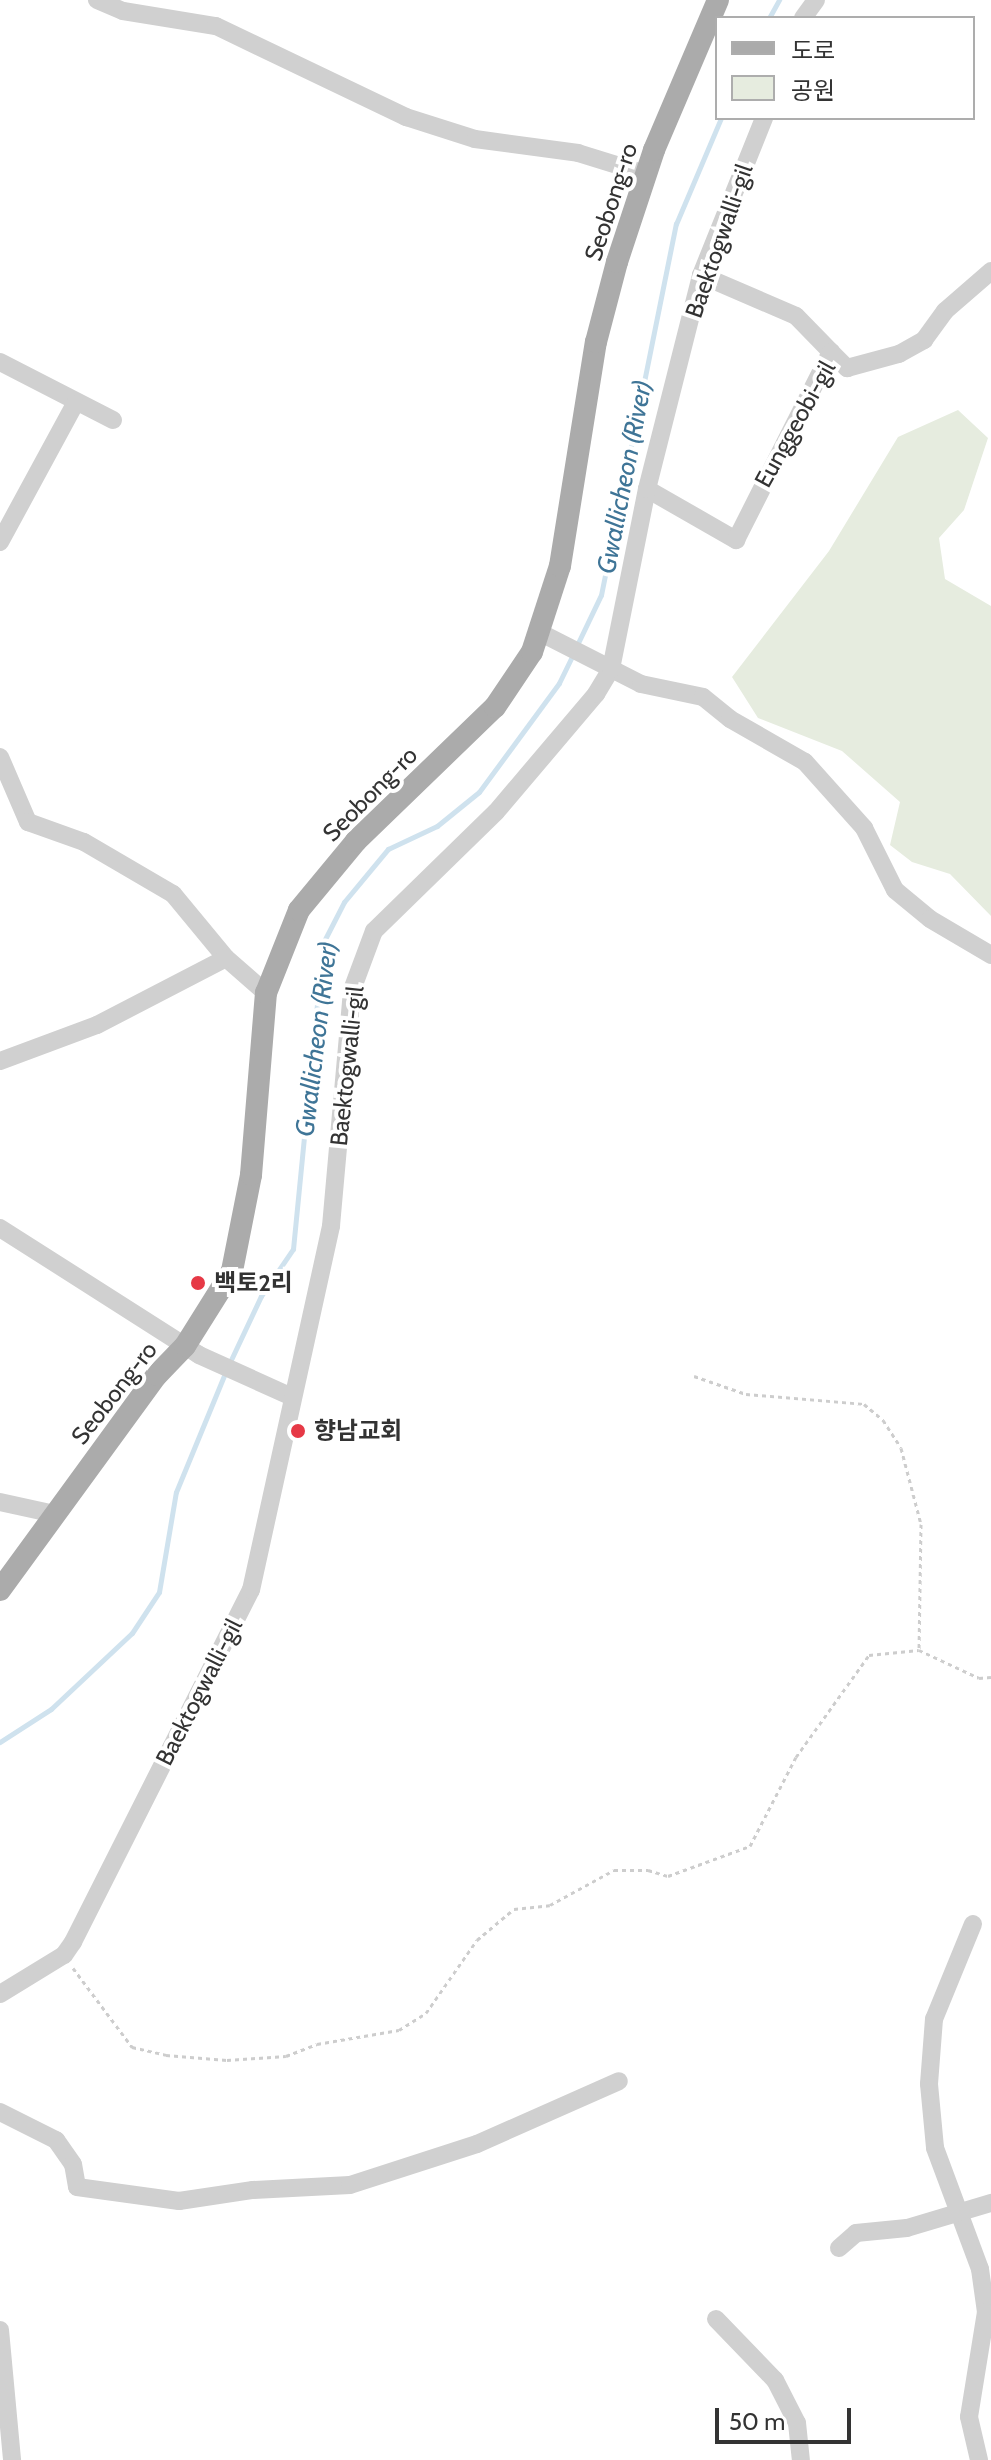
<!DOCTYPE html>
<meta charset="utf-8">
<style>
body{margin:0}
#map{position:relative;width:991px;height:2460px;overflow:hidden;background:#fff;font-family:Cabin,"Noto Sans KR",sans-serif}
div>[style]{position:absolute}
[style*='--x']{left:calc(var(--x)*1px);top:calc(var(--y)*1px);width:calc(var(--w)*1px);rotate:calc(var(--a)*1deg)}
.green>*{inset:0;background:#e6ecdf}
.stream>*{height:5px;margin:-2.5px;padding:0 2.5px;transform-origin:2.5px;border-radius:2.5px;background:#cfe2ee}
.path>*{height:3px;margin-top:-1.5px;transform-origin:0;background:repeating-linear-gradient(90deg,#cdcdcd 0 4px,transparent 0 8px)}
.minor>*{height:18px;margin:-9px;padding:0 9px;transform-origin:9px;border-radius:9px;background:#d0d0d0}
.major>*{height:22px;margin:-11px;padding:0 11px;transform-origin:11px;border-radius:11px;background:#ababab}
.dots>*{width:22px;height:22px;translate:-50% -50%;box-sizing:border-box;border:4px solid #fff;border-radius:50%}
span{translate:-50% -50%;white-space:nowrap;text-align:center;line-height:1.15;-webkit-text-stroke:8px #fff;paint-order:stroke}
.street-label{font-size:24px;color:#333}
.poi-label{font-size:24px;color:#333;font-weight:700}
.left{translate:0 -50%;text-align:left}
.water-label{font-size:26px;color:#3f7597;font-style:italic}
.legend{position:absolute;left:715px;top:16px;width:260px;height:104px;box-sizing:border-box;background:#fff;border:2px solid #adadad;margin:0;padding:10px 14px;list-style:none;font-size:24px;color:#333}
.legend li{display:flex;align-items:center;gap:16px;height:40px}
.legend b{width:40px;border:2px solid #adadad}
.scale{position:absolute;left:715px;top:2408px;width:136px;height:36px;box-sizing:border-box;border:4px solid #333;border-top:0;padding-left:10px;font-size:24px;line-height:28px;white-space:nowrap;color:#333;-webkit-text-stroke:6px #fff;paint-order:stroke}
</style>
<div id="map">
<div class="green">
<i style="clip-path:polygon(958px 410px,988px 438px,964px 510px,939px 538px,945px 579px,991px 606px,991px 916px,950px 874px,912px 862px,890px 845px,900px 802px,842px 751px,758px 718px,732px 677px,829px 551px,898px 437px)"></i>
</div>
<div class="stream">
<i style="--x:769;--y:18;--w:21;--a:-61"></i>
<i style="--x:577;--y:645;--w:55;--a:-64.4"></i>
<i style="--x:601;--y:595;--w:379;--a:-78.6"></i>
<i style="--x:676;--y:224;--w:115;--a:-67"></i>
<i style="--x:229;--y:1364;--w:75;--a:-64.8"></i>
<i style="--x:261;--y:1296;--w:57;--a:-55.8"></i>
<i style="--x:293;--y:1249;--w:307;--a:-84.4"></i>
<i style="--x:323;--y:943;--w:46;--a:-62.9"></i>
<i style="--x:344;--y:902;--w:69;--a:-50.3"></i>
<i style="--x:388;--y:849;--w:54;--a:-25.1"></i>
<i style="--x:437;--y:826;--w:54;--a:-39"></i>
<i style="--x:479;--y:792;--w:135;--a:-53.7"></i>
<i style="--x:559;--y:683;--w:32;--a:-64"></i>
<i style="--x:0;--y:1742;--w:61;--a:-32.9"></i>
<i style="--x:51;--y:1709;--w:111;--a:-43.2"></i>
<i style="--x:132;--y:1633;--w:49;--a:-56.6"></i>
<i style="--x:159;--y:1592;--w:101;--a:-80.4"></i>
<i style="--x:176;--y:1492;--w:129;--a:-67.6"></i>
</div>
<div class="path">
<i style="--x:694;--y:1376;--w:55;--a:19.1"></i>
<i style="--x:746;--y:1394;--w:118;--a:4.8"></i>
<i style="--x:864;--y:1404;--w:25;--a:40"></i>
<i style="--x:883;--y:1420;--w:33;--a:57"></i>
<i style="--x:901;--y:1448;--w:79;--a:75.3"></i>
<i style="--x:921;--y:1524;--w:126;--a:90.9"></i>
<i style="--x:73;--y:1968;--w:99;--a:53.2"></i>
<i style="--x:132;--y:2047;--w:35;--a:13"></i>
<i style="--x:166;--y:2055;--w:61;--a:4.7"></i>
<i style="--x:227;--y:2060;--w:59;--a:-3.9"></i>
<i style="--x:286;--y:2056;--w:33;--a:-21"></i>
<i style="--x:317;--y:2044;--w:83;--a:-9.7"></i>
<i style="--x:399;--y:2030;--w:32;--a:-32"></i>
<i style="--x:426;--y:2013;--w:89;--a:-55.1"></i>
<i style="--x:477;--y:1940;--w:48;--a:-40"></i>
<i style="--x:514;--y:1909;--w:36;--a:-6"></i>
<i style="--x:550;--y:1905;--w:73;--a:-28.7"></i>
<i style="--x:614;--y:1870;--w:34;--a:0"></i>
<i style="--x:648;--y:1870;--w:21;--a:17"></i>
<i style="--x:668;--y:1876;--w:87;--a:-20.1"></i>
<i style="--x:750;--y:1846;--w:100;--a:-62.7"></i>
<i style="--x:796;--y:1757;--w:125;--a:-54.4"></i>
<i style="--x:869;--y:1655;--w:50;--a:-5.7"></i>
<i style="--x:919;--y:1650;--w:66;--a:25"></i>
<i style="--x:979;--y:1678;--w:12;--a:-5"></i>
</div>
<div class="minor">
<i style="--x:97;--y:0;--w:28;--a:23"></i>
<i style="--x:123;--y:11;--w:94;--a:9.2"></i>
<i style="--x:216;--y:26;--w:211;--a:25.6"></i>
<i style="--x:406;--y:117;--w:72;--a:17.7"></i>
<i style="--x:475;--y:139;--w:104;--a:7.7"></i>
<i style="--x:578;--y:153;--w:71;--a:17.2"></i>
<i style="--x:803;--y:18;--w:22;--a:-54"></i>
<i style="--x:701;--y:275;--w:103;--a:23.3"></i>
<i style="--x:796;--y:316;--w:50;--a:45.8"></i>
<i style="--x:0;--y:362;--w:127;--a:27.2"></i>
<i style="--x:647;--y:489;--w:103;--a:29.8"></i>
<i style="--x:736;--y:540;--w:211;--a:-63.2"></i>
<i style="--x:831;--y:352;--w:23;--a:45"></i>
<i style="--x:847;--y:368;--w:54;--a:-15.1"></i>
<i style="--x:899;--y:354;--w:29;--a:-29"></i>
<i style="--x:924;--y:340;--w:36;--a:-54"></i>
<i style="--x:945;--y:311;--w:61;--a:-41"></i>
<i style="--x:0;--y:542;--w:157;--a:-61.5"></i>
<i style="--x:539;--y:632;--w:114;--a:27"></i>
<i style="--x:641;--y:684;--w:63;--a:11.8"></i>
<i style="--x:703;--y:697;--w:35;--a:39"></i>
<i style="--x:730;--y:719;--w:86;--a:29.8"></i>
<i style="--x:805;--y:762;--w:89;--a:48.2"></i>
<i style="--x:864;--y:828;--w:69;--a:63.4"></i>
<i style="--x:895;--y:890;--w:45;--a:39.6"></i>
<i style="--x:930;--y:919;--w:71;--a:30.5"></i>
<i style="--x:0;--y:757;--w:71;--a:66.7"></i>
<i style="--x:28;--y:822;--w:59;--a:19.7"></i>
<i style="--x:84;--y:842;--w:103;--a:30.3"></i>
<i style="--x:173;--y:894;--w:83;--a:50.4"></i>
<i style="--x:226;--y:958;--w:53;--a:41.2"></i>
<i style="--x:0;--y:1061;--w:103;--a:-20.4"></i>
<i style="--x:97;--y:1025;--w:145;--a:-27.4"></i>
<i style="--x:0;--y:1228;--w:236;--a:32.5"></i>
<i style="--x:199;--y:1355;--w:100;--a:24.3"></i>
<i style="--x:0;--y:1502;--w:56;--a:12.3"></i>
<i style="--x:973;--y:1924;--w:103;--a:112.3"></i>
<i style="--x:934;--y:2019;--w:65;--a:94.4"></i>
<i style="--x:929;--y:2084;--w:64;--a:84.6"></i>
<i style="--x:935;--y:2148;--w:129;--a:69.6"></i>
<i style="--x:980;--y:2269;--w:43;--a:82.1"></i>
<i style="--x:986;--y:2312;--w:106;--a:99.2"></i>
<i style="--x:969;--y:2417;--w:44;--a:76.9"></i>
<i style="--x:0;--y:1994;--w:75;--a:-31.4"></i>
<i style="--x:64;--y:1955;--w:16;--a:-55"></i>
<i style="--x:73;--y:1942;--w:394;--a:-63.2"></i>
<i style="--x:251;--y:1590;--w:373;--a:-77.6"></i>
<i style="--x:331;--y:1226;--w:237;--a:-84.9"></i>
<i style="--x:352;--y:990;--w:63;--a:-69.6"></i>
<i style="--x:374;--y:931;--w:170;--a:-44.3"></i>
<i style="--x:496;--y:812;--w:155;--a:-49.7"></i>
<i style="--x:596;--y:694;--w:29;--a:-59"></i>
<i style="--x:611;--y:669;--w:184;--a:-78.7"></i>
<i style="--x:647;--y:489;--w:221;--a:-75.8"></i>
<i style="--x:701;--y:275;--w:169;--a:-68.1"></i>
<i style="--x:0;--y:2112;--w:63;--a:26.6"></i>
<i style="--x:56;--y:2140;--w:29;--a:55"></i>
<i style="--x:73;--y:2164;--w:23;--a:80"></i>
<i style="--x:77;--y:2187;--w:103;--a:7.8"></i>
<i style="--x:179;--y:2201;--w:75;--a:-8.5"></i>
<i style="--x:253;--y:2190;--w:97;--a:-3"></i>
<i style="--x:350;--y:2185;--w:133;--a:-17.9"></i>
<i style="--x:477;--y:2144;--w:155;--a:-23.9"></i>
<i style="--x:839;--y:2248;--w:23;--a:-41"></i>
<i style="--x:856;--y:2233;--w:51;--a:-5.6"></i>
<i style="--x:907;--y:2228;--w:88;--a:-16.6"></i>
<i style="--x:716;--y:2319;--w:85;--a:46"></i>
<i style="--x:775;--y:2380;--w:48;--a:62.9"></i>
<i style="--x:797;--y:2423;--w:37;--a:84"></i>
<i style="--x:0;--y:2330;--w:131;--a:84.7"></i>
</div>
<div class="major">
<i style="--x:0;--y:1590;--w:266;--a:-53.9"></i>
<i style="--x:157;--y:1375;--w:40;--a:-46"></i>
<i style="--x:185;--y:1346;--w:89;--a:-57.9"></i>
<i style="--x:232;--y:1271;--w:98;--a:-78.8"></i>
<i style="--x:251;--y:1175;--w:183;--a:-85.3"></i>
<i style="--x:266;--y:993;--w:89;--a:-68.3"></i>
<i style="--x:299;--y:910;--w:89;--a:-50.4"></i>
<i style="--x:356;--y:841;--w:193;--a:-44"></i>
<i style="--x:495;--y:707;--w:66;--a:-56.1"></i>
<i style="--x:532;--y:652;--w:90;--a:-72"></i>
<i style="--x:560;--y:566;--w:227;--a:-80.9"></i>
<i style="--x:596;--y:342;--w:83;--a:-75.3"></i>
<i style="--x:617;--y:262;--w:118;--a:-71.7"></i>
<i style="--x:654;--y:150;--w:163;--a:-66.9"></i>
</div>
<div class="dots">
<i style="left:198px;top:1283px;background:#e63946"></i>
<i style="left:298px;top:1431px;background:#e63946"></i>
</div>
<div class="street-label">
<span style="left:611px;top:202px;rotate:-72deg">Seobong-ro</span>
<span style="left:719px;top:241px;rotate:-71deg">Baektogwalli-gil</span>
<span style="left:795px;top:424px;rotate:-61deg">Eunggeobi-gil</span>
<span style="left:370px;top:794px;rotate:-45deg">Seobong-ro</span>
<span style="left:347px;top:1066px;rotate:-84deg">Baektogwalli-gil</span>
<span style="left:114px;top:1393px;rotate:-52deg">Seobong-ro</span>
<span style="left:199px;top:1692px;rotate:-63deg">Baektogwalli-gil</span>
</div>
<div class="poi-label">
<span class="left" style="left:214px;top:1283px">백토2리</span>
<span class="left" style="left:314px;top:1431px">향남교회</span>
</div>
<div class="water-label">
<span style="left:625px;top:477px;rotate:-79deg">Gwallicheon (River)</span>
<span style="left:317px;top:1039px;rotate:-83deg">Gwallicheon (River)</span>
</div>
<ul class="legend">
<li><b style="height:10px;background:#ababab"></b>도로</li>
<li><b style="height:22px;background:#e6ecdf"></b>공원</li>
</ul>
<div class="scale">50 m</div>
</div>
